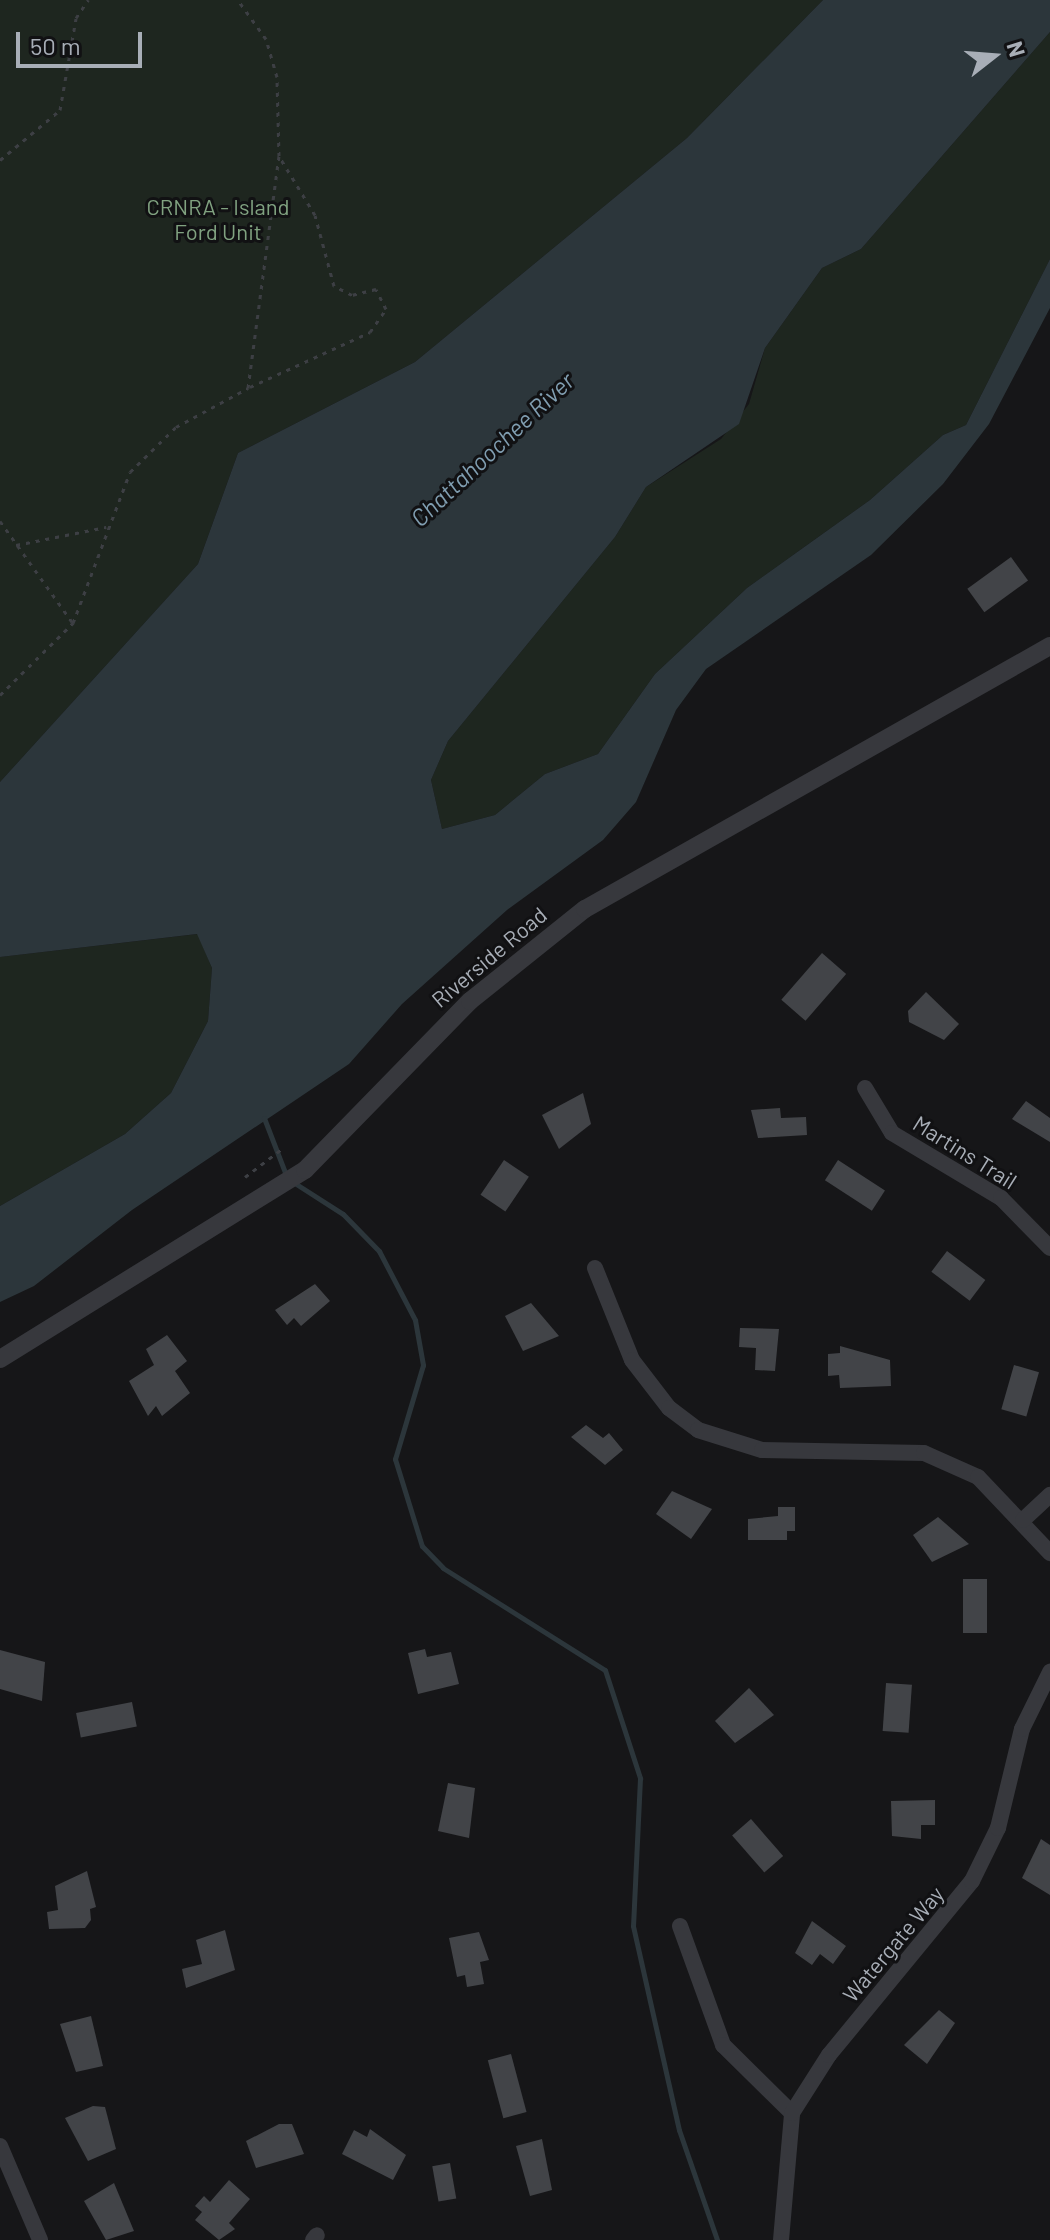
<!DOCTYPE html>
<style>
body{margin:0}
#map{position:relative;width:1050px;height:2240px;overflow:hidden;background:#161618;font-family:Barlow,sans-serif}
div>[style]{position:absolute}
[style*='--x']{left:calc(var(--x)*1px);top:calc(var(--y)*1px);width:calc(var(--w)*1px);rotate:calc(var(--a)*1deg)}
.green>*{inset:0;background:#1e261f}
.water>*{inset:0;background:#2c363b}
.stream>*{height:5px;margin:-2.5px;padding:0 2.5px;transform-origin:2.5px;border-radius:2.5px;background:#2c363b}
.building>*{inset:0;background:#424448;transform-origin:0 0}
.path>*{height:3px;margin-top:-1.5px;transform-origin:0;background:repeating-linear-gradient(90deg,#3d3f44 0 4px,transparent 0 10px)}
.minor>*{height:16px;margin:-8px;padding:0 8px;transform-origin:8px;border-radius:8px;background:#37383d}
.tertiary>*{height:18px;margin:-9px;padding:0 9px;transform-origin:9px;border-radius:9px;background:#37383d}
span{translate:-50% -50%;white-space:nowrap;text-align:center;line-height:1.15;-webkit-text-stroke:6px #111113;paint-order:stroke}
.park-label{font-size:22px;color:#80a280}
.street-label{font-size:22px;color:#a8aeb7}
.water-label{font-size:24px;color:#809eb1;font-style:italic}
.north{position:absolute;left:954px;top:16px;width:80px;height:80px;-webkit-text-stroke:6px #111113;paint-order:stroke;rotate:73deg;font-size:22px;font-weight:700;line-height:32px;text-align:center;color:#a8aeb7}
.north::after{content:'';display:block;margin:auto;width:28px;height:36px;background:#a8aeb7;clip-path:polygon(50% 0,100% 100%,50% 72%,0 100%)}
.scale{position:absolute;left:16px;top:32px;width:126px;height:36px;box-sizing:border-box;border:4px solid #a8aeb7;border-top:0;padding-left:10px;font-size:24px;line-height:28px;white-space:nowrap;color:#a8aeb7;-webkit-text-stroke:6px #111113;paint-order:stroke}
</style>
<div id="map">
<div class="green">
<i style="clip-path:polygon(0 0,823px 0,687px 138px,415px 362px,238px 453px,198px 564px,0 782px)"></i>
<i style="clip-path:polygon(1050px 32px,1050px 259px,966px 425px,943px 435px,870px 500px,747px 588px,655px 674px,598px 754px,545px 774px,495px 815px,442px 829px,431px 780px,448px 741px,615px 537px,646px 487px,721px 439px,749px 404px,765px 348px,822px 268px,861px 249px)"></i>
<i style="clip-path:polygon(198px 934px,212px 968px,208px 1021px,171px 1093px,125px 1134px,0 1206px,0 957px)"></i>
</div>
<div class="water">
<i style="clip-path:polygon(823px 0,1050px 0,1050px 32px,861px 249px,822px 268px,765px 348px,739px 424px,646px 487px,615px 537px,448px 741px,431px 780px,442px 829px,495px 815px,545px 774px,598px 754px,655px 674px,747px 588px,870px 500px,943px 435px,966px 425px,1050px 259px,1050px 308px,989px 424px,943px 484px,871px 555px,706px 669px,676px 710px,636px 802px,603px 840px,507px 910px,402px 1004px,349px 1064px,132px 1210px,34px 1286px,0 1302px,0 1206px,125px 1134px,171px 1093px,208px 1021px,212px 968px,197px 934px,0 957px,0 782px,198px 564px,238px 453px,415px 362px,687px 138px)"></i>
</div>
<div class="stream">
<i style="--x:264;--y:1118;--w:61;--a:68.9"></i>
<i style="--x:293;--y:1182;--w:59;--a:32.6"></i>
<i style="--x:343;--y:1214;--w:52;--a:45.8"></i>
<i style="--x:379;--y:1251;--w:78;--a:62.4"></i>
<i style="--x:415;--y:1320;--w:46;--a:79.9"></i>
<i style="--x:423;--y:1365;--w:98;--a:106.6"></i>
<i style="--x:395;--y:1459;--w:91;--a:72.8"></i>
<i style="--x:422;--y:1546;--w:30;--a:46"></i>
<i style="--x:443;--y:1568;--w:191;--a:32.2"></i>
<i style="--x:605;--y:1670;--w:114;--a:72"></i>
<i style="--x:640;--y:1778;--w:148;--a:92.7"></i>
<i style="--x:633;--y:1926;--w:209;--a:77.3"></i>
<i style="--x:679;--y:2130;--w:116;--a:70.9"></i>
</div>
<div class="building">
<i style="left:1011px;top:557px;width:29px;height:54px;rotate:54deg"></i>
<i style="left:822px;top:953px;width:32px;height:62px;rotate:41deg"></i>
<i style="clip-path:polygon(926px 992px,959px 1024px,944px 1040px,909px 1022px,908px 1011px)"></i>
<i style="clip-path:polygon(583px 1093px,591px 1124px,559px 1149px,542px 1115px)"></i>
<i style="clip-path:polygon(1026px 1101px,1050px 1118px,1050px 1142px,1012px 1119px)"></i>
<i style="clip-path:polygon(780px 1108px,781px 1118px,806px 1117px,807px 1135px,758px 1138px,751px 1110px)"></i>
<i style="left:504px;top:1160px;width:30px;height:42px;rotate:34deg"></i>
<i style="left:838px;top:1160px;width:56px;height:24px;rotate:33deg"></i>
<i style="left:947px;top:1251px;width:48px;height:26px;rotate:37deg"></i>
<i style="clip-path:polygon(315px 1284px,330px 1301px,301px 1326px,294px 1318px,287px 1325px,275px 1310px)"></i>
<i style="clip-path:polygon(531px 1303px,559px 1336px,523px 1351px,505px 1316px)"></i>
<i style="clip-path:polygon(740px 1328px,779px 1329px,775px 1371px,755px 1370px,756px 1348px,739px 1347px)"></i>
<i style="clip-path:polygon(167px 1335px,187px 1361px,175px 1371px,190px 1393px,162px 1416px,156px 1406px,148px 1416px,129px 1381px,154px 1365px,146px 1349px)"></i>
<i style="clip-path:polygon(840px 1346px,890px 1360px,891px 1386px,840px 1388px,839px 1375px,828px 1376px,828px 1354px,840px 1353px)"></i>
<i style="left:1014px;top:1365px;width:26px;height:46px;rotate:16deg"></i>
<i style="clip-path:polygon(586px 1425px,603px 1438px,609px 1433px,623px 1450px,605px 1465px,571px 1437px)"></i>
<i style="clip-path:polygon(672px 1491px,712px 1509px,691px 1539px,656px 1514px)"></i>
<i style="clip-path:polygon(778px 1507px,795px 1507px,795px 1531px,787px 1531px,787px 1540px,748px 1540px,748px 1519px,778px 1516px)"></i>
<i style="clip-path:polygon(938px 1517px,969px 1544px,932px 1562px,913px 1535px)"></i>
<i style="left:963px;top:1579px;width:24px;height:54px"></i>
<i style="clip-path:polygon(425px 1649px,427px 1657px,451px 1652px,459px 1684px,418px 1694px,408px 1653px)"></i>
<i style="clip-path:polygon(0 1650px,45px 1662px,42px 1701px,0 1689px)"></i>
<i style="left:886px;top:1683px;width:26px;height:48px;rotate:4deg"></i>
<i style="clip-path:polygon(749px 1688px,774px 1715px,735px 1743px,715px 1721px)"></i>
<i style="left:132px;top:1702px;width:25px;height:57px;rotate:79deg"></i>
<i style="clip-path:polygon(448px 1783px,475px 1788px,469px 1838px,438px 1831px)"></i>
<i style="clip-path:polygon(935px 1800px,935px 1825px,921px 1825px,921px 1839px,892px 1836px,891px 1801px)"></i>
<i style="left:751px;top:1819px;width:49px;height:25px;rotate:49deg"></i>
<i style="clip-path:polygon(1041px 1839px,1050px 1845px,1050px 1895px,1022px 1878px)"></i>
<i style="clip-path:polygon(87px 1871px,96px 1907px,90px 1909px,91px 1920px,85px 1928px,49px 1929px,47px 1912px,58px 1910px,55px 1886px)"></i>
<i style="clip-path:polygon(812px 1921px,846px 1946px,833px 1964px,820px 1954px,812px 1965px,795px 1953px)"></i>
<i style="clip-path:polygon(225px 1930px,235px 1970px,186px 1988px,182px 1969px,202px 1964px,196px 1940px)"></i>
<i style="clip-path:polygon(479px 1932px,489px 1960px,480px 1962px,484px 1984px,467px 1987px,465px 1975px,457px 1977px,449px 1938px)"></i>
<i style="clip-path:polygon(939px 2010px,955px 2023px,927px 2064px,904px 2045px)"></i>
<i style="clip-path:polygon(91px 2016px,103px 2066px,76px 2072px,60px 2024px)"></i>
<i style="left:511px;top:2054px;width:60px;height:24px;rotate:75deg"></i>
<i style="clip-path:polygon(93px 2106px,105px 2107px,116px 2149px,88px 2161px,65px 2118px)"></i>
<i style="clip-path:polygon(279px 2124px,292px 2124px,304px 2154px,256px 2168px,246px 2141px)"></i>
<i style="clip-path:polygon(370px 2129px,406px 2155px,393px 2180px,342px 2154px,354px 2130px,367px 2137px)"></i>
<i style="clip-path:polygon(542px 2139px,552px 2190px,530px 2196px,516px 2146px)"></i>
<i style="left:450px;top:2163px;width:36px;height:18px;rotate:80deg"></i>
<i style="clip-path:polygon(229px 2180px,250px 2199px,229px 2223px,235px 2229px,219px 2240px,195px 2220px,202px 2212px,195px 2206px,204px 2196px,210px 2202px)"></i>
<i style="clip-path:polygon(114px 2183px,134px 2231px,106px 2240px,84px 2201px)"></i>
</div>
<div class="path">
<i style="--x:0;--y:160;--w:78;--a:-39.8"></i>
<i style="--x:60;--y:110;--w:93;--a:-80.1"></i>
<i style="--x:76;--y:18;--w:22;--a:-56"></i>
<i style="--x:250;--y:387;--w:132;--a:-24.6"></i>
<i style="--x:370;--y:332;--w:28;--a:-55"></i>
<i style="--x:386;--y:309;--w:22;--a:-117"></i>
<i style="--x:376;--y:289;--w:25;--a:166"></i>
<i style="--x:352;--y:295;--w:20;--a:-153"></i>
<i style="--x:334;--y:286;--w:73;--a:-105"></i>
<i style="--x:315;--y:215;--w:69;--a:-121.4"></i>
<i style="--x:0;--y:521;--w:124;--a:54.5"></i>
<i style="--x:16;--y:545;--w:92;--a:-11.3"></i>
<i style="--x:0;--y:695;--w:103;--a:-44.6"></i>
<i style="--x:73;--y:623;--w:161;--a:-69.3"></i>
<i style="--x:130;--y:472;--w:64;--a:-44.4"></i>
<i style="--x:176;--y:427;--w:82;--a:-28.4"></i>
<i style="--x:248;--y:388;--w:234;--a:-82.4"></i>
<i style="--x:279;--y:156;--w:79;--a:-91.5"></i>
<i style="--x:277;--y:77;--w:40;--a:-106"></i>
<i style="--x:266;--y:39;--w:48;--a:-125.7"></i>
<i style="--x:245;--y:1177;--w:48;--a:-37.3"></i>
</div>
<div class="minor">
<i style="--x:865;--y:1088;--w:52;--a:59"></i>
<i style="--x:892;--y:1133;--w:127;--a:30.8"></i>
<i style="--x:1001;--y:1198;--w:70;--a:45.6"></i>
<i style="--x:595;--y:1268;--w:99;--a:68.1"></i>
<i style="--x:632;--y:1360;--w:61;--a:52.4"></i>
<i style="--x:669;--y:1408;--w:36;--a:37"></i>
<i style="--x:698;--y:1430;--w:67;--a:17.4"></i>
<i style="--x:762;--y:1450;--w:162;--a:1.1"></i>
<i style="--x:924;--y:1453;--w:59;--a:24"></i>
<i style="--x:978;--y:1477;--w:105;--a:46.5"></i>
<i style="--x:1023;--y:1520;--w:37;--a:-43"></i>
<i style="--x:680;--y:1926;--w:127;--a:70.1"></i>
<i style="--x:723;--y:2045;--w:97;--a:44.6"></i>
<i style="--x:0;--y:2146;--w:102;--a:66.9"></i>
<i style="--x:313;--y:2240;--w:6;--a:-51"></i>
<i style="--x:781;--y:2240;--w:127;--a:-85"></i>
<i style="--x:792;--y:2113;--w:69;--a:-57.5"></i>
<i style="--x:829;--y:2055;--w:225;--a:-50.6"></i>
<i style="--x:972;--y:1881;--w:59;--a:-63.9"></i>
<i style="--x:998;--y:1828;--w:102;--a:-76.4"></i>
<i style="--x:1022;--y:1729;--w:64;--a:-63.8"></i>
</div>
<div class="tertiary">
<i style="--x:0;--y:1359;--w:359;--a:-31.8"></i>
<i style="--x:305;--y:1170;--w:236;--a:-45.7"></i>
<i style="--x:470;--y:1001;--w:147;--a:-38.7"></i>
<i style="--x:585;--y:909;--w:534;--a:-29.49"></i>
</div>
<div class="park-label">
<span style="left:218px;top:219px">CRNRA - Island<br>Ford Unit</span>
</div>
<div class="street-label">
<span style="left:489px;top:957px;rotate:-40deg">Riverside Road</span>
<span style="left:965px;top:1152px;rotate:32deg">Martins Trail</span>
<span style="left:893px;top:1944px;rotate:-50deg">Watergate Way</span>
</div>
<div class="water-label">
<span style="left:492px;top:449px;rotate:-43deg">Chattahoochee River</span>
</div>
<div class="north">N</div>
<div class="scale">50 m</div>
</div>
